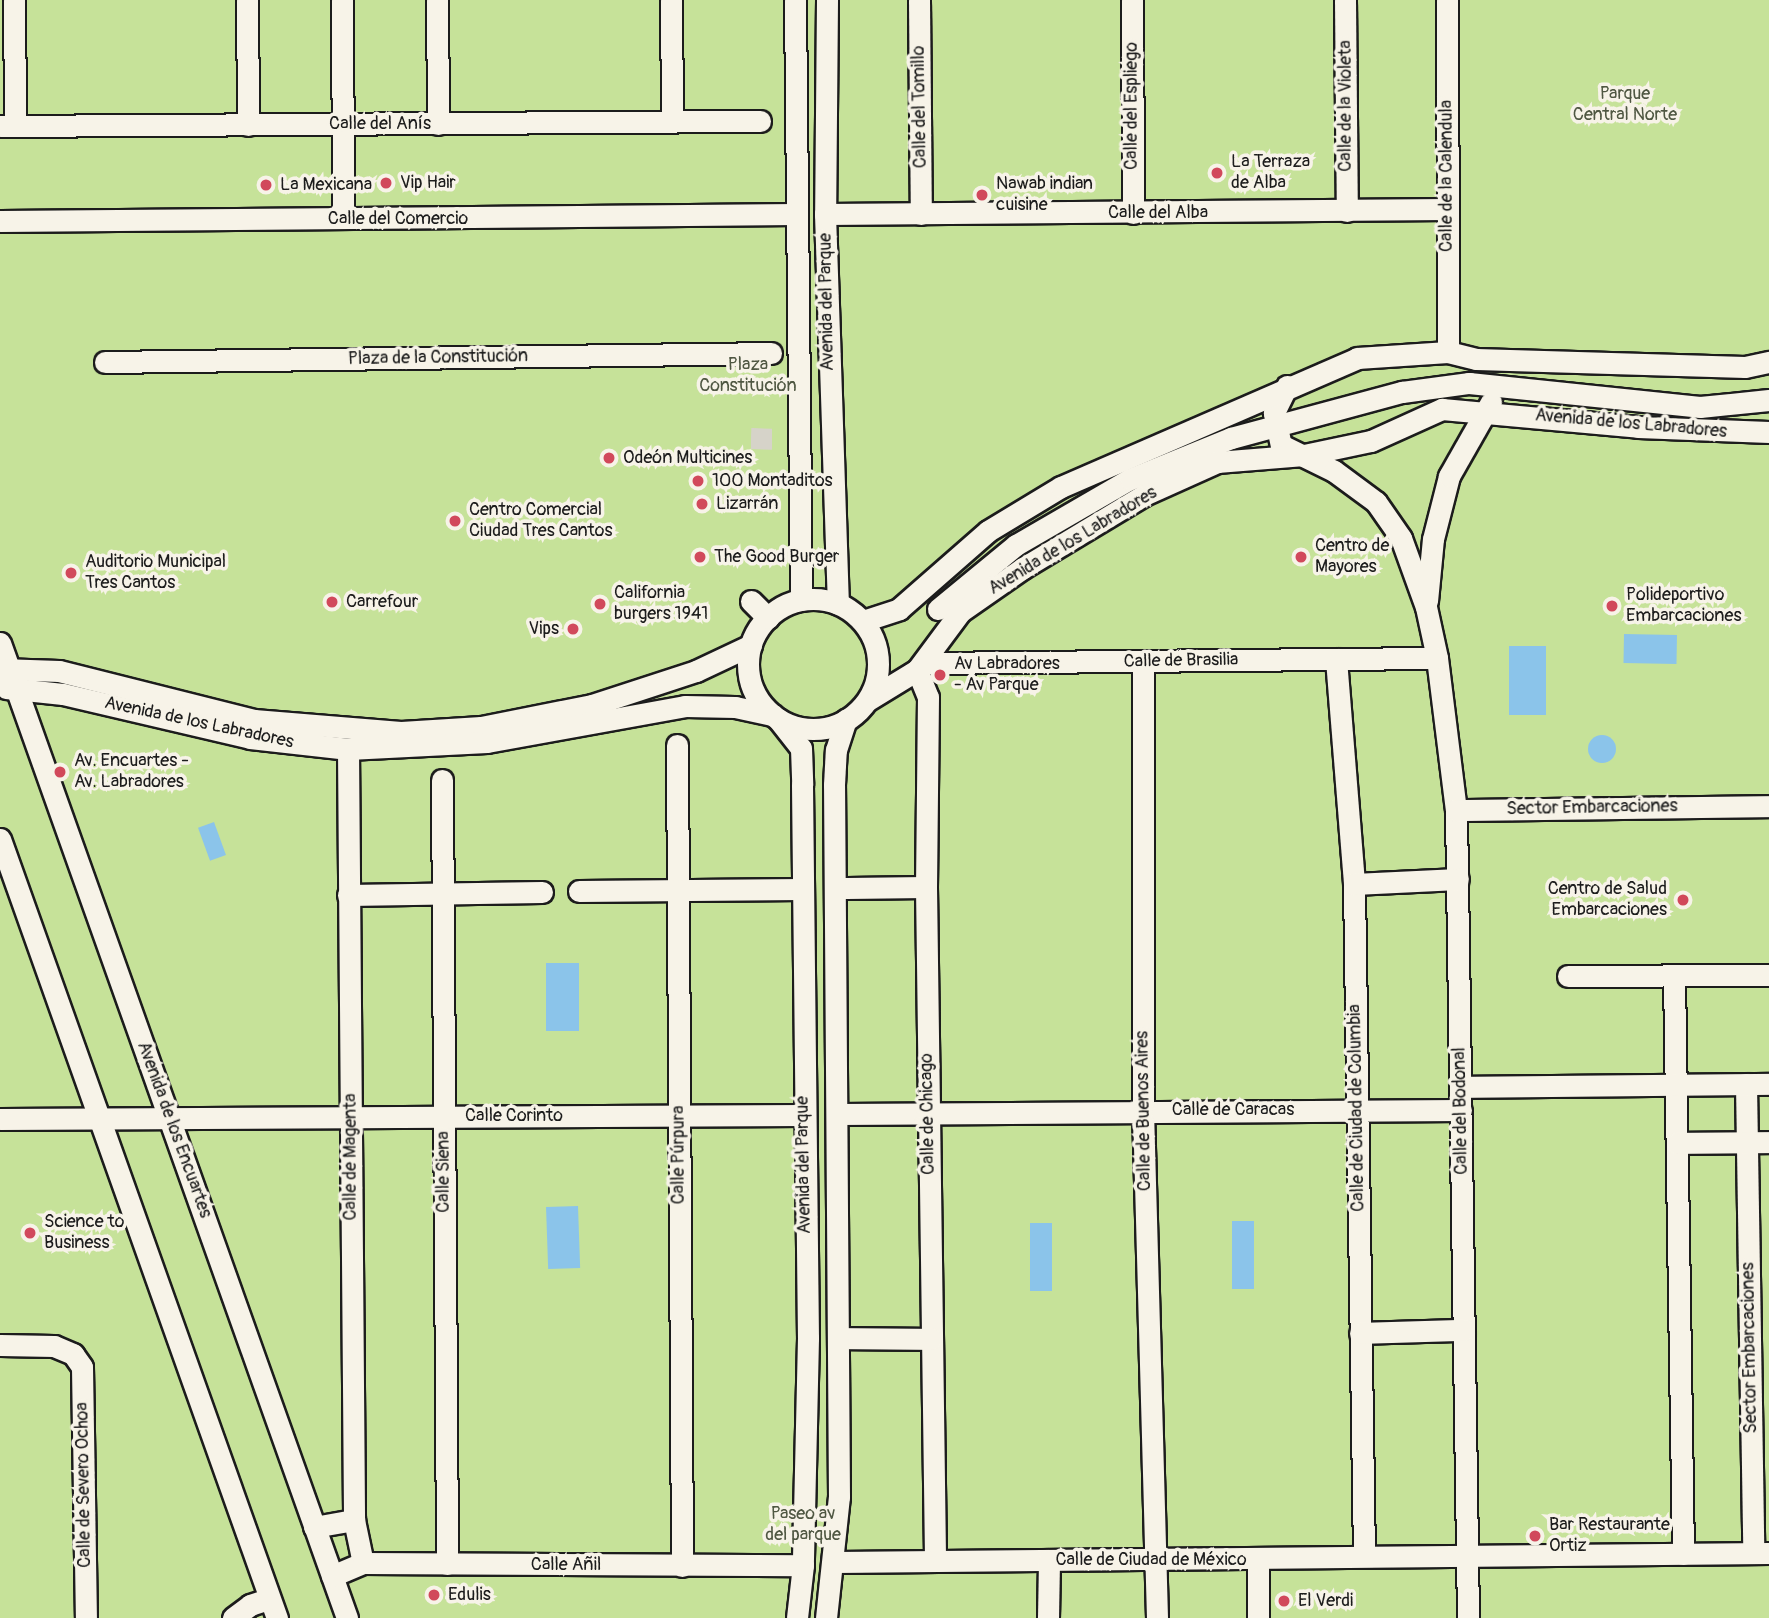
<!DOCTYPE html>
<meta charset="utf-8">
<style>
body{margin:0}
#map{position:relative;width:1769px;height:1618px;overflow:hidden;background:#f7f3e8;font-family:Pangolin,sans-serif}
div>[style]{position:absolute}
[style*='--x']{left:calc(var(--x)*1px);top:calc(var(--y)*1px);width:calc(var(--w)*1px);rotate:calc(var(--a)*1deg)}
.green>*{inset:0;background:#c6e299;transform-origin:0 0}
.water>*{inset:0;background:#8bc4ea;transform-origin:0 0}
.round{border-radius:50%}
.minor-tunnel>*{height:21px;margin-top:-10.5px;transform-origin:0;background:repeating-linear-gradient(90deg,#d6d3c9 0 21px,transparent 0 31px)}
.roads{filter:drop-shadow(2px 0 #1c1c1c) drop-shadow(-2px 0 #1c1c1c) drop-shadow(0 2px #1c1c1c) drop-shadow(0 -2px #1c1c1c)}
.minor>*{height:21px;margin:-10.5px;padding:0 10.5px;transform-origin:10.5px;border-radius:10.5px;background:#f7f3e8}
.minor>.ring{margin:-10.5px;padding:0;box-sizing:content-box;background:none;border:21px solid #f7f3e8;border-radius:50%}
.dots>*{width:19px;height:19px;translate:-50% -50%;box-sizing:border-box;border:4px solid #f7f3e8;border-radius:50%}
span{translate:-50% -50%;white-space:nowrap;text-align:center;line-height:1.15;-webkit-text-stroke:7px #f7f3e8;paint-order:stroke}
.park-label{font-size:18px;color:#4f5742}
.street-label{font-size:18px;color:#1c1c1c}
.poi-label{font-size:18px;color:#1c1c1c}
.left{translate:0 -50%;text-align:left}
.right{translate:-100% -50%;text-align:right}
</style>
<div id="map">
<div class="green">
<i style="left:0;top:0;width:1769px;height:1618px"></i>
</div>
<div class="water">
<i style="left:1624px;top:634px;width:53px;height:29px;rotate:1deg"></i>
<i style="left:1509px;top:646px;width:37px;height:69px"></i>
<i class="round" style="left:1588px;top:735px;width:28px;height:28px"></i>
<i style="left:214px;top:822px;width:35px;height:17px;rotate:70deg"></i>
<i style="left:546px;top:963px;width:33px;height:68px"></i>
<i style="left:578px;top:1206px;width:62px;height:32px;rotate:88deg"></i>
<i style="left:1232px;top:1221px;width:22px;height:68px"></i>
<i style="left:1030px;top:1223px;width:22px;height:68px"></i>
</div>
<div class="minor-tunnel">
<i style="--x:751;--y:438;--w:30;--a:2"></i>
</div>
<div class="roads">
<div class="minor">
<i style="--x:14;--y:0;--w:126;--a:89.5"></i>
<i style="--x:247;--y:0;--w:125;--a:89.5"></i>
<i style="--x:342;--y:0;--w:218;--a:89.7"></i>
<i style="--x:437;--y:0;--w:124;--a:89.5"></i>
<i style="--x:671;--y:0;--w:122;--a:89.5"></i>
<i style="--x:795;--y:0;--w:600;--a:89.43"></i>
<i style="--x:827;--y:0;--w:214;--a:90.5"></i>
<i style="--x:825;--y:214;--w:390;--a:88.1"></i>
<i style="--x:919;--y:0;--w:214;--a:89.5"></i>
<i style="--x:1132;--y:0;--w:213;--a:89.7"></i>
<i style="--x:1345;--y:0;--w:211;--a:89.5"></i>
<i style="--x:1447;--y:0;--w:352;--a:89.8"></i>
<i style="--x:0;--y:126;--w:760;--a:-0.38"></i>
<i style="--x:825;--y:214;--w:623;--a:-0.46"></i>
<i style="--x:0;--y:221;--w:796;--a:-0.5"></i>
<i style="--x:105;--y:362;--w:666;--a:-0.77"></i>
<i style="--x:1287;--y:386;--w:30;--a:116"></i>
<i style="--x:1274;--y:413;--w:33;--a:78"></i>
<i style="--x:1281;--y:445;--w:59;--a:26.1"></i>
<i style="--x:1334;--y:471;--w:52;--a:36.4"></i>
<i style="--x:1376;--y:502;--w:44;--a:55.2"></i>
<i style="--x:1401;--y:538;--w:73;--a:70.1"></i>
<i style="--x:1426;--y:607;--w:52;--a:77.8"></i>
<i style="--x:1437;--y:658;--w:153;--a:82.9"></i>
<i style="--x:1456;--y:810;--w:808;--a:89.15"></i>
<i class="ring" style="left:748px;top:599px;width:109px;height:109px"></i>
<i style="--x:751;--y:601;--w:24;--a:45"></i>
<i style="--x:1427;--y:601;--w:62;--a:-84.5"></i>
<i style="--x:1433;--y:539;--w:65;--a:-75.7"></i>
<i style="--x:1449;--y:476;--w:85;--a:-60.4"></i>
<i style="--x:938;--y:609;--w:101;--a:-39.4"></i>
<i style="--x:1016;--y:545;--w:132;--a:-30.1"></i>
<i style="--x:1130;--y:479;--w:109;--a:-22.1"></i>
<i style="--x:1231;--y:438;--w:177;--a:-15.1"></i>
<i style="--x:1402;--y:392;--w:68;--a:-7.7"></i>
<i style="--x:1469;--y:383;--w:232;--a:5.9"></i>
<i style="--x:1700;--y:407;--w:69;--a:-5.8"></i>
<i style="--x:863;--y:621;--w:38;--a:-18"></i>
<i style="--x:899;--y:609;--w:118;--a:-41.2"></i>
<i style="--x:988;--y:531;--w:85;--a:-31.1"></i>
<i style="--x:1061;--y:487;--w:323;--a:-23.5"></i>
<i style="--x:1357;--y:358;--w:91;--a:-3.8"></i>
<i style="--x:1448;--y:352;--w:29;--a:14"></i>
<i style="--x:1476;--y:359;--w:269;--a:1.7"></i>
<i style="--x:1745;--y:367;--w:25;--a:-12"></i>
<i style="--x:0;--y:643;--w:1035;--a:70.41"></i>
<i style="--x:1336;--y:659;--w:226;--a:85.4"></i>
<i style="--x:1354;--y:884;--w:672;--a:89.15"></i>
<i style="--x:1143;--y:661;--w:449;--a:90"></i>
<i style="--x:1143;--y:1110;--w:508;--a:88.42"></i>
<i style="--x:924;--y:663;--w:513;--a:-0.56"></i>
<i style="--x:0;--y:669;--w:59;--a:1.9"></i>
<i style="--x:59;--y:671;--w:201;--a:14.1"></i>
<i style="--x:254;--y:720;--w:147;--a:4.7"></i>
<i style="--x:401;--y:732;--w:80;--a:-3.6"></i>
<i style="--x:481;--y:727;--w:113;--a:-11.2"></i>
<i style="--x:592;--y:705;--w:109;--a:-18.1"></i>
<i style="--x:696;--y:671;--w:61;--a:-25.3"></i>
<i style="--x:917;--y:670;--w:29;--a:68"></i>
<i style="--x:928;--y:697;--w:190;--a:90.6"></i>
<i style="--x:926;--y:887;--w:673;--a:89.23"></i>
<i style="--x:6;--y:688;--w:57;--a:6"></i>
<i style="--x:63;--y:694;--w:192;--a:13.2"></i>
<i style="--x:250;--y:738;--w:99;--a:6.4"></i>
<i style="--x:348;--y:749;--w:139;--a:-2.9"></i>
<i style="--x:487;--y:742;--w:201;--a:-10.3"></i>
<i style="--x:685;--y:706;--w:50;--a:1.1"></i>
<i style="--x:735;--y:707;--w:39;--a:12"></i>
<i style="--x:868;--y:700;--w:57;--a:-31.5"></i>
<i style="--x:917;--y:670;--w:72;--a:-53.4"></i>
<i style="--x:960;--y:612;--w:77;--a:-34.9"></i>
<i style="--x:1023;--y:568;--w:141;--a:-31.1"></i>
<i style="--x:1144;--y:495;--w:80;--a:-24.3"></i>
<i style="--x:1217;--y:462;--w:87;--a:-4.6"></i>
<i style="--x:1304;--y:455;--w:68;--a:-11.8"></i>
<i style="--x:1371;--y:441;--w:78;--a:-24.3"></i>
<i style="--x:1442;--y:409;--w:197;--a:5.2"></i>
<i style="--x:1638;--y:427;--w:131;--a:2.2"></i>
<i style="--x:778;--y:719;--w:37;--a:52"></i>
<i style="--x:801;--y:748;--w:37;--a:88"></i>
<i style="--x:802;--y:785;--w:553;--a:89.38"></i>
<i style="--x:808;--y:1338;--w:227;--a:91.3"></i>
<i style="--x:803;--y:1565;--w:53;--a:96.5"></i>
<i style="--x:677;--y:745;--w:821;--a:89.65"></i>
<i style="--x:348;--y:749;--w:771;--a:89.55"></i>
<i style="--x:354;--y:1520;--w:44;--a:78.2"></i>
<i style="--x:442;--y:780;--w:784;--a:89.63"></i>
<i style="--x:1456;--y:810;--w:313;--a:-0.7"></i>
<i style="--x:0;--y:839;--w:827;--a:70.43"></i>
<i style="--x:1354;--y:884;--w:104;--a:-2.8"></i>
<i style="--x:837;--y:888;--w:89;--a:-0.6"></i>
<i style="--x:579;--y:891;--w:223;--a:-0.5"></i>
<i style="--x:348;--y:895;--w:194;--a:-0.9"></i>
<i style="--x:1674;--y:975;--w:579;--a:89.11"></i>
<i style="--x:1568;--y:976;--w:201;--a:-0.3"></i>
<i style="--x:1746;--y:1084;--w:469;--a:89.1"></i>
<i style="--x:1460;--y:1087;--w:309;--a:-0.6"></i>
<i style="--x:838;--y:1114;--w:623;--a:-0.37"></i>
<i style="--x:0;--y:1119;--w:803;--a:-0.29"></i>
<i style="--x:1677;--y:1143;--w:92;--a:-0.6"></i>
<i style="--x:1360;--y:1333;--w:104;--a:-1.7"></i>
<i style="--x:840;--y:1338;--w:91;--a:0.6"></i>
<i style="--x:0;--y:1345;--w:54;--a:1.1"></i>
<i style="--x:54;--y:1346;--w:21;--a:23"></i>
<i style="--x:73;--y:1354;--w:16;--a:55"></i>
<i style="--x:82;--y:1367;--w:251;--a:89.1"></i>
<i style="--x:314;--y:1527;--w:41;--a:-9.9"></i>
<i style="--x:1258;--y:1559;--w:59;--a:90"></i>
<i style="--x:835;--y:1562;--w:934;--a:-0.55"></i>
<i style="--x:332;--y:1576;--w:34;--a:-23"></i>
<i style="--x:363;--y:1563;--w:440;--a:0.3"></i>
<i style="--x:233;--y:1618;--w:21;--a:-37"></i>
<i style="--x:250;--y:1605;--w:20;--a:-18"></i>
<i style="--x:826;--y:1618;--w:122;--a:-83.9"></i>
<i style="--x:839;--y:1497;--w:712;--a:-90.4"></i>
<i style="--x:834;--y:785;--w:35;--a:-87"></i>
<i style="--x:836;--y:750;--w:32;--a:-72"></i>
<i style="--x:1048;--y:1618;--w:58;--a:-89"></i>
</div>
</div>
<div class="dots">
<i style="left:1217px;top:173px;background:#d1495b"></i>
<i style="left:386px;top:183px;background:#d1495b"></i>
<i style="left:266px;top:185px;background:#d1495b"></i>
<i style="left:982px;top:195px;background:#d1495b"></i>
<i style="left:609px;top:458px;background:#d1495b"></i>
<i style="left:698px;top:481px;background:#d1495b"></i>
<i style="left:702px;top:504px;background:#d1495b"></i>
<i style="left:455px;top:521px;background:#d1495b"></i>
<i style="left:700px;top:557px;background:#d1495b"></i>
<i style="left:1301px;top:557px;background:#d1495b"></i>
<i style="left:71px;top:573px;background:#d1495b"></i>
<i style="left:332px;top:602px;background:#d1495b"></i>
<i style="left:600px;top:604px;background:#d1495b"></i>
<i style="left:1612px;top:606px;background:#d1495b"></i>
<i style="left:573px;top:629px;background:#d1495b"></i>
<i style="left:940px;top:675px;background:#d1495b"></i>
<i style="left:60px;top:772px;background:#d1495b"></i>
<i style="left:1683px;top:900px;background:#d1495b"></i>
<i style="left:30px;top:1233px;background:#d1495b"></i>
<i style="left:1535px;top:1536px;background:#d1495b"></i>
<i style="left:434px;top:1595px;background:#d1495b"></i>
<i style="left:1284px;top:1601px;background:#d1495b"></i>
</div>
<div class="park-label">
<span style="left:1625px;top:105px">Parque<br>Central Norte</span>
<span style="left:748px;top:376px">Plaza<br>Constitución</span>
<span style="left:803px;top:1525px">Paseo av<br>del parque</span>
</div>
<div class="street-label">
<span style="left:1132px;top:106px;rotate:-90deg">Calle del Espliego</span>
<span style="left:1346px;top:106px;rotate:-90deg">Calle de la Violeta</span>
<span style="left:920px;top:107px;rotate:-91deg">Calle del Tomillo</span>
<span style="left:380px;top:124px">Calle del Anís</span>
<span style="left:1447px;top:176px;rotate:-90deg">Calle de la Calendula</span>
<span style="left:1158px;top:213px">Calle del Alba</span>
<span style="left:398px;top:219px">Calle del Comercio</span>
<span style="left:827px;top:302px;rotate:-91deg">Avenida del Parque</span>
<span style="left:438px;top:358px;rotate:-1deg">Plaza de la Constitución</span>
<span style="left:1631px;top:424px;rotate:5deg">Avenida de los Labradores</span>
<span style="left:1073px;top:541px;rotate:-31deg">Avenida de los Labradores</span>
<span style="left:1181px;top:661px;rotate:-1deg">Calle de Brasilia</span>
<span style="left:199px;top:723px;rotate:12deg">Avenida de los Labradores</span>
<span style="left:1592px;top:808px;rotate:-1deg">Sector Embarcaciones</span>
<span style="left:1357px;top:1108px;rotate:-91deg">Calle de Ciudad de Columbia</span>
<span style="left:1233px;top:1110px">Calle de Caracas</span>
<span style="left:1144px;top:1111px;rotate:-91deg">Calle de Buenos Aires</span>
<span style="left:1461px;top:1111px;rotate:-91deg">Calle del Bodonal</span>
<span style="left:928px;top:1114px;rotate:-91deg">Calle de Chicago</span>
<span style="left:514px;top:1116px">Calle Corinto</span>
<span style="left:174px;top:1130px;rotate:70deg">Avenida de los Encuartes</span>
<span style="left:679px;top:1155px;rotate:-90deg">Calle Púrpura</span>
<span style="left:351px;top:1157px;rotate:-90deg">Calle de Magenta</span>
<span style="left:804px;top:1165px;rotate:-91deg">Avenida del Parque</span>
<span style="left:444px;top:1172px;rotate:-90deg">Calle Siena</span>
<span style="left:1750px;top:1348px;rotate:-91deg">Sector Embarcaciones</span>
<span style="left:84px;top:1485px;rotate:-91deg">Calle de Severo Ochoa</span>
<span style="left:1151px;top:1560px">Calle de Ciudad de México</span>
<span style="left:566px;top:1565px">Calle Añil</span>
</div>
<div class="poi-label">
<span class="left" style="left:1231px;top:173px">La Terraza<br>de Alba</span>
<span class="left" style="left:400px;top:183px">Vip Hair</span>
<span class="left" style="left:280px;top:185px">La Mexicana</span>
<span class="left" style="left:996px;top:195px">Nawab indian<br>cuisine</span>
<span class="left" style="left:623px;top:458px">Odeón Multicines</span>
<span class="left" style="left:712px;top:481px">100 Montaditos</span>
<span class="left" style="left:716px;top:504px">Lizarrán</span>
<span class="left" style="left:469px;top:521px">Centro Comercial<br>Ciudad Tres Cantos</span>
<span class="left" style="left:1315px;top:557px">Centro de<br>Mayores</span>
<span class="left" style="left:714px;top:557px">The Good Burger</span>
<span class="left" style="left:85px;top:573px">Auditorio Municipal<br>Tres Cantos</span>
<span class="left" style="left:614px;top:604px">California<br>burgers 1941</span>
<span class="left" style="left:1626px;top:606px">Polideportivo<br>Embarcaciones</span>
<span class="left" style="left:346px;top:602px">Carrefour</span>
<span class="right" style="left:559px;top:629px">Vips</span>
<span class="left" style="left:954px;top:675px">Av Labradores<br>- Av Parque</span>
<span class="left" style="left:74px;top:772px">Av. Encuartes -<br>Av. Labradores</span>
<span class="right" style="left:1667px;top:900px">Centro de Salud<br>Embarcaciones</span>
<span class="left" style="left:44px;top:1233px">Science to<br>Business</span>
<span class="left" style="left:1549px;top:1536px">Bar Restaurante<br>Ortiz</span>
<span class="left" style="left:448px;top:1595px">Edulis</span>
<span class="left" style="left:1298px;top:1601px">El Verdi</span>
</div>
</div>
